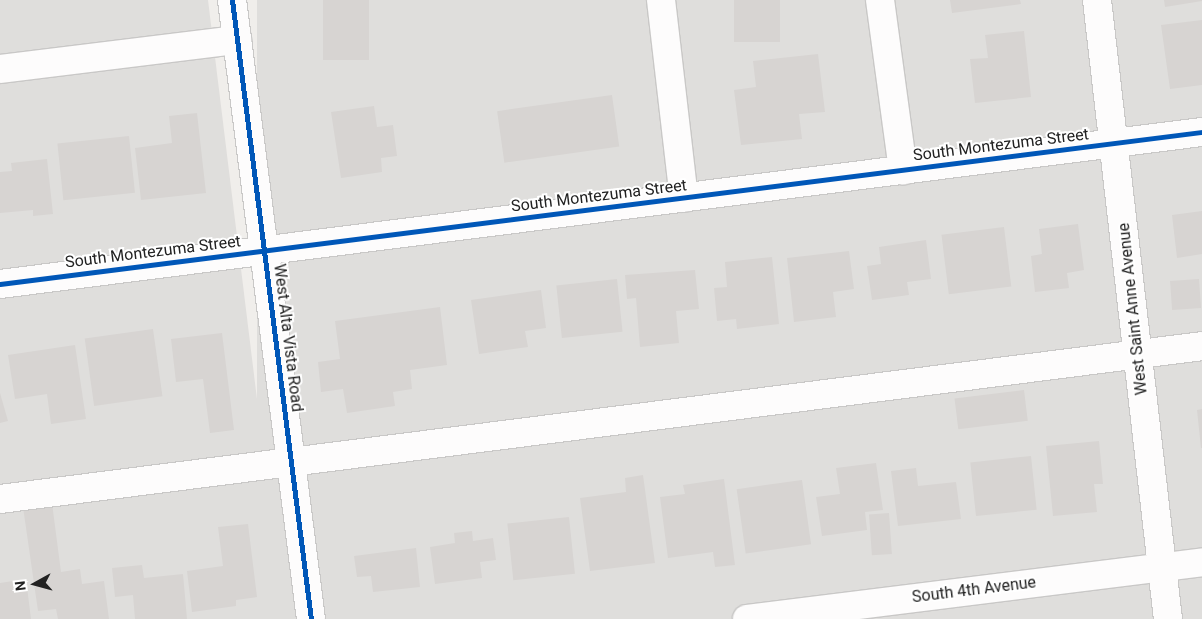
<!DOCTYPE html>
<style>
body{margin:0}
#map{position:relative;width:1202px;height:619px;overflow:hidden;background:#f0eeeb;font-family:Roboto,sans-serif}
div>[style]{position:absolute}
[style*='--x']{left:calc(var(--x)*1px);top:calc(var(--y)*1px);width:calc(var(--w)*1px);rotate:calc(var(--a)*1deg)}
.residential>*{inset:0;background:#dfdedc;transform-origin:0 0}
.building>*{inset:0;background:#d7d4d2;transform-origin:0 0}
.roads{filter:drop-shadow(1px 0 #c9c8c7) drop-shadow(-1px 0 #c9c8c7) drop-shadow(0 1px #c9c8c7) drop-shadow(0 -1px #c9c8c7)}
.minor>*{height:28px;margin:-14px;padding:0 14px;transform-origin:14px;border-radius:14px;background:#fdfcfc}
.cycleway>*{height:5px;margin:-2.5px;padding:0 2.5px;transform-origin:2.5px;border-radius:2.5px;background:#0057b8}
span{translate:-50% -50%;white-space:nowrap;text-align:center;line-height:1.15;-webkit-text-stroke:4px #fff;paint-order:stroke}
.street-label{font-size:16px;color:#222}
.north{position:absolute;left:10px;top:559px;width:50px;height:50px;-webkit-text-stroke:4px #fff;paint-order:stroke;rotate:263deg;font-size:14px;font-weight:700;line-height:20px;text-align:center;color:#222}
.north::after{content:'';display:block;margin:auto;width:18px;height:22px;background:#222;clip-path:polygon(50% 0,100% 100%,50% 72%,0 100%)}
</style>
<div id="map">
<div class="residential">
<i style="clip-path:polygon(0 0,208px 0,284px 619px,0 619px)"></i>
<i style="left:257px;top:0;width:945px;height:624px"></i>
</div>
<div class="building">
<i style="left:323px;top:0;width:46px;height:60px"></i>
<i style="left:734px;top:0;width:46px;height:42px"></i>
<i style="clip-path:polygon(950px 0,1020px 0,1021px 4px,952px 13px)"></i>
<i style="clip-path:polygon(1164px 0,1202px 0,1202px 1px,1165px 7px)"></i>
<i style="clip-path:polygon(1202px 20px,1202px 85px,1170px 89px,1161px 25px)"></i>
<i style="clip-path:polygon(1024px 31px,1031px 97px,975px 103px,970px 59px,988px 58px,985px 35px)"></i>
<i style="clip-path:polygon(818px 54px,825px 112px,799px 114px,802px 139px,741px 145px,734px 90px,756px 87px,753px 61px)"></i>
<i style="left:612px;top:95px;width:52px;height:116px;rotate:82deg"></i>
<i style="clip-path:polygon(374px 106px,377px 127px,393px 125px,397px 156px,381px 158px,382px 172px,341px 178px,331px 112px)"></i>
<i style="clip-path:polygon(197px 113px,206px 193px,141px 200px,135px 148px,172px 143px,169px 116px)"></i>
<i style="left:129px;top:136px;width:57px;height:72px;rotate:84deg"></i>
<i style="clip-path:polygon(47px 159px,53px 214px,33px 216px,33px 210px,0 213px,0 172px,12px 171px,11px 163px)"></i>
<i style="clip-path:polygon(1202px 211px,1202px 254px,1177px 258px,1172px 215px)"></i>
<i style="clip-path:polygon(1078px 224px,1084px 270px,1067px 273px,1069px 288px,1035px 292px,1031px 256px,1042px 254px,1039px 229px)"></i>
<i style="left:1004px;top:227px;width:60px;height:63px;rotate:83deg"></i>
<i style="clip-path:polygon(926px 240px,931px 279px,907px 282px,909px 295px,872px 300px,867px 266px,881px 264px,879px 247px)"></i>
<i style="clip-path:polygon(849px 251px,854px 289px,833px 292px,836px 317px,794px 322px,787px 258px)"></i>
<i style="clip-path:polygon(772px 257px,779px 324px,737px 329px,736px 319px,717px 321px,714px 288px,727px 287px,725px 262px)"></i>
<i style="clip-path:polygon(695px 270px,699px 309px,676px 311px,679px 343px,640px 347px,636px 298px,627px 299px,625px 275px)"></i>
<i style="left:617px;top:279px;width:53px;height:61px;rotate:84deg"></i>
<i style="left:1199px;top:279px;width:29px;height:29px;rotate:86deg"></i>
<i style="clip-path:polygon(541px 290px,546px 328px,525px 331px,528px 347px,479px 354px,471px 300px)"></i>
<i style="clip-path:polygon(440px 307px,447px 365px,410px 370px,412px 389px,393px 392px,395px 406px,347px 413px,343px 389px,321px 392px,318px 362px,340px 359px,335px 321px)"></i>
<i style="left:153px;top:329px;width:68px;height:69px;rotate:82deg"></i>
<i style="clip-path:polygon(222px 333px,234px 430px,210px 433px,203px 379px,176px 382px,171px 339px)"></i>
<i style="clip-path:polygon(75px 345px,86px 419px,51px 424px,47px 394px,15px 399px,8px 355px)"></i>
<i style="left:1024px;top:390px;width:31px;height:70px;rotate:83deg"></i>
<i style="clip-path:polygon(0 393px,8px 421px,0 423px)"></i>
<i style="clip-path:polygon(1202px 409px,1202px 448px,1201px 448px,1197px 410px)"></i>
<i style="clip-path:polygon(1099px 441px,1103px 484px,1094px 484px,1097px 512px,1053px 516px,1046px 446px)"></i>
<i style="left:1031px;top:456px;width:54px;height:61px;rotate:84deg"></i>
<i style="clip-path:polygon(876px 463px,883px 510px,865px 512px,867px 530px,822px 536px,816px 497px,840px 494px,836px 468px)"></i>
<i style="clip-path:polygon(916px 468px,918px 486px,956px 482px,961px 519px,898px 526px,891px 471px)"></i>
<i style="clip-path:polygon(643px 475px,655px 563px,590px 571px,580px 498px,626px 492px,625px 478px)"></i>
<i style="clip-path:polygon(724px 479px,735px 565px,715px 567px,713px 552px,668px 558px,660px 497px,685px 494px,683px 485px)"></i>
<i style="left:802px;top:480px;width:65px;height:66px;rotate:82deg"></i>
<i style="clip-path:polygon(52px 503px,61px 572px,80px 569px,82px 584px,104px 581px,109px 619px,58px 619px,56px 609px,38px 611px,23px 507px)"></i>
<i style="left:889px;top:513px;width:41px;height:20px;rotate:86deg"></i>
<i style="left:569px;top:517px;width:57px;height:62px;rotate:84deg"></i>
<i style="clip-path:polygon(248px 524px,257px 597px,236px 600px,236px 606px,192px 612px,187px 571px,223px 566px,218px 527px)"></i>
<i style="clip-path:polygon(472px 531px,473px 541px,493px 538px,496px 560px,480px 562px,482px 578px,435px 584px,430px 547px,455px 543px,454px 533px)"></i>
<i style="clip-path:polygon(416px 548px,420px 587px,373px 592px,371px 576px,357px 577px,354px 556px)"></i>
<i style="clip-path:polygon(142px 565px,144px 578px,183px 574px,187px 619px,135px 619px,133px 595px,115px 597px,112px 568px)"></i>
<i style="clip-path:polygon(26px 579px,31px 619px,0 619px,0 583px)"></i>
</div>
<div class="roads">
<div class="minor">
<i style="--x:232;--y:0;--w:624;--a:82.73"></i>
<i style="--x:661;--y:0;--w:199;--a:83.4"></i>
<i style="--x:880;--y:0;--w:172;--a:82.3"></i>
<i style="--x:1097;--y:0;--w:623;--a:83.46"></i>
<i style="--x:0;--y:69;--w:239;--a:-7"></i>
<i style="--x:0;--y:284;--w:1212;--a:-7.21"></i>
<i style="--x:0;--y:499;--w:1212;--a:-7.25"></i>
<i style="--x:747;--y:619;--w:459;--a:-7.1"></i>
</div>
</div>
<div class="cycleway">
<i style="--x:232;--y:0;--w:624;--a:82.73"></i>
<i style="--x:0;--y:284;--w:1212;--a:-7.21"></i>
</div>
<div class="street-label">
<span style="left:1001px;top:145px;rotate:-7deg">South Montezuma Street</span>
<span style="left:599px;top:196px;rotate:-7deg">South Montezuma Street</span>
<span style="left:153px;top:252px;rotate:-7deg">South Montezuma Street</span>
<span style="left:1133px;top:309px;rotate:-96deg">West Saint Anne Avenue</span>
<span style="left:288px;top:338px;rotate:83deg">West Alta Vista Road</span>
<span style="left:974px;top:590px;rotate:-7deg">South 4th Avenue</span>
</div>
<div class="north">N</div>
</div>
